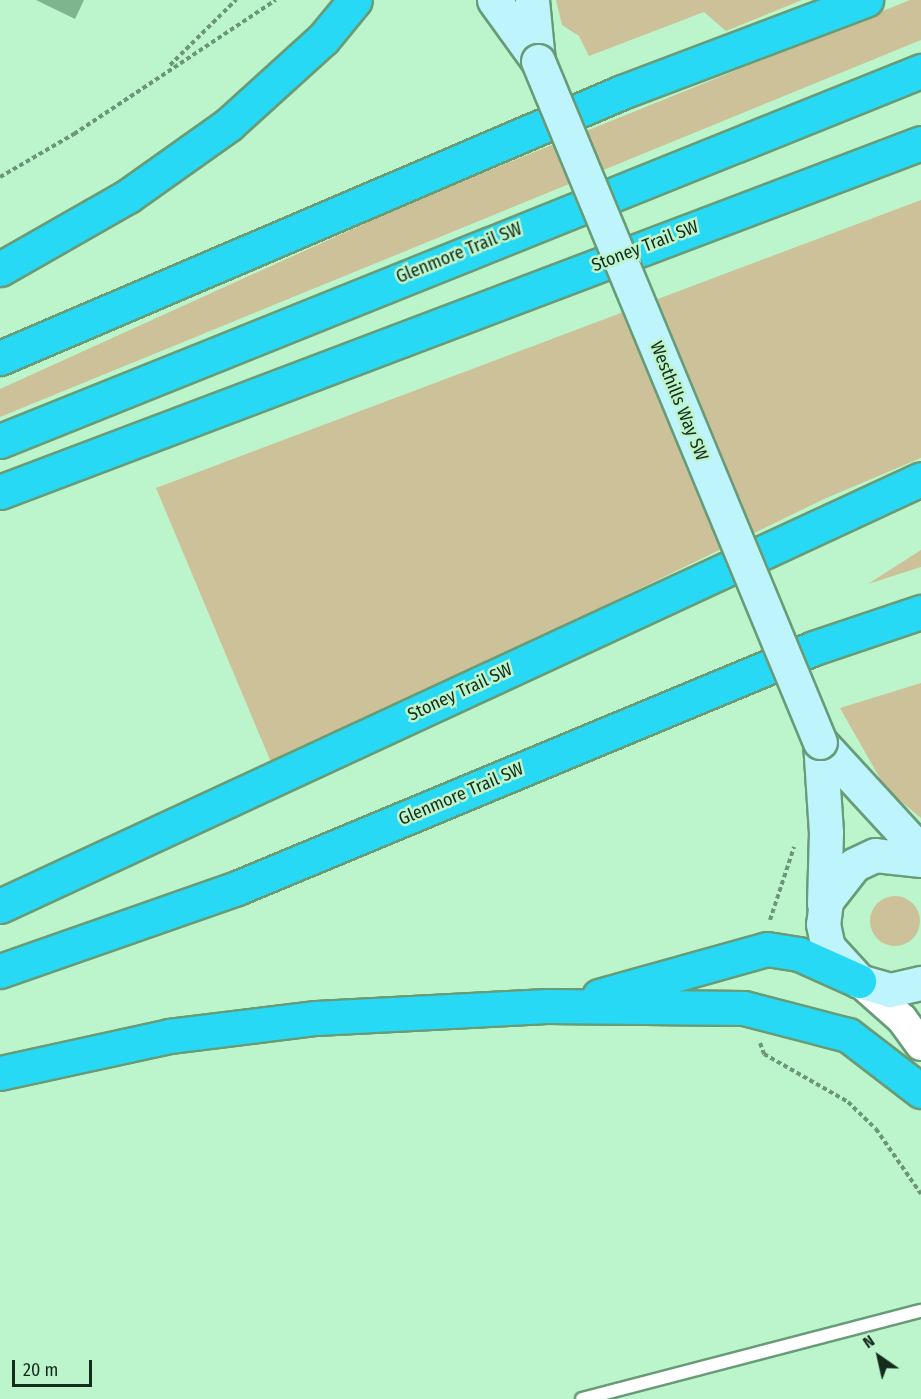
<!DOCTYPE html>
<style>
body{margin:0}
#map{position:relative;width:921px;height:1399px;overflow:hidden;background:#bcf4cb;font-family:"Fira Sans Condensed",sans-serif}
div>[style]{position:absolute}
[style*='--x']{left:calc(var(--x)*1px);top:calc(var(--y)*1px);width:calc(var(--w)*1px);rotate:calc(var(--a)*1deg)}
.green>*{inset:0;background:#cdc199}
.round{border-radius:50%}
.building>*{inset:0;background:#7fb58e}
.path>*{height:4px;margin-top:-2px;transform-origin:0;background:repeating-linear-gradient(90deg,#6d9579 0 4.5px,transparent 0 7.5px)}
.roads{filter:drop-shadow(2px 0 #679c77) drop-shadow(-2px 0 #679c77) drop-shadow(0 2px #679c77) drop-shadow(0 -2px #679c77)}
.service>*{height:12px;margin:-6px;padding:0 6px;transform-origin:6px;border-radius:6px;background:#fff}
.tertiary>*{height:30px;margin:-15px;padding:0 15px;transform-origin:15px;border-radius:15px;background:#fff}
.secondary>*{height:33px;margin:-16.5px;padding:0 16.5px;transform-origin:16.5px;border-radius:16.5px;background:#bef4fc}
.motorway>*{height:33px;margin:-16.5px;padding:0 16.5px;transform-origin:16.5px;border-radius:16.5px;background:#28d9f6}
.bridges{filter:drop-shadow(2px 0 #679c77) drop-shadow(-2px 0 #679c77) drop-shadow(0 2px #679c77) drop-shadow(0 -2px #679c77)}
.secondary-bridge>*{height:33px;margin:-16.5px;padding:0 16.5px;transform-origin:16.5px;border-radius:16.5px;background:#bef4fc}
span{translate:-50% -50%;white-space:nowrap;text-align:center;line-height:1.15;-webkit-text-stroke:5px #bcf4cb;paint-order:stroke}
.street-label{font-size:18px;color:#152b1c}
.north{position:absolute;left:849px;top:1327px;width:60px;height:60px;-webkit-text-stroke:4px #bcf4cb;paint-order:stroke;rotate:326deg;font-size:16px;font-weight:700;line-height:24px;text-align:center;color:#152b1c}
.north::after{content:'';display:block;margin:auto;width:21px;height:27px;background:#152b1c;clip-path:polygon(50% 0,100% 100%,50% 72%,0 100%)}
.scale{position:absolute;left:12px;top:1360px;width:80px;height:27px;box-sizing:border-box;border:3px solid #152b1c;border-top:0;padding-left:8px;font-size:18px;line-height:21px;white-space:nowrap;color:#152b1c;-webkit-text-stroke:4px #bcf4cb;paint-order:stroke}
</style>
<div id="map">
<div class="green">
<i style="clip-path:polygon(556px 0,802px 0,726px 31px,704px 12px,589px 56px,579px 36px,562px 25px)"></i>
<i style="clip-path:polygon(910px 0,921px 0,921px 40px,0 417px,0 389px,421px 198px)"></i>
<i style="clip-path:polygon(921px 200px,921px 458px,824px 499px,273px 767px,156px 488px)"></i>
<i style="clip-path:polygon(921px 550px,921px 567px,868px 584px)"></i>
<i style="clip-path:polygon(921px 683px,921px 818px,886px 789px,840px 708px)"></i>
<i class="round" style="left:870px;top:896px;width:50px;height:50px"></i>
</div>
<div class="building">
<i style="clip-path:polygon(36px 0,84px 0,75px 19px)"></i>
</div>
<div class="path">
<i style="--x:170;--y:65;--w:93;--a:-44.6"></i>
<i style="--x:0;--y:177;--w:86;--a:-30.2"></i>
<i style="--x:74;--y:134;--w:242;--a:-33.6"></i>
<i style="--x:770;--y:920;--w:77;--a:-71.8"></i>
<i style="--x:760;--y:1043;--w:12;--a:70"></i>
<i style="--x:764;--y:1054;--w:97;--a:29.7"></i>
<i style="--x:848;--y:1102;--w:39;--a:44"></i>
<i style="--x:876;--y:1129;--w:79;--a:55.3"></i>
</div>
<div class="roads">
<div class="service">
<i style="--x:582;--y:1399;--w:350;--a:-14.6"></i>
</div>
<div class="tertiary">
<i style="--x:859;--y:981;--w:57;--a:41.5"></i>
<i style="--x:902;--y:1019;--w:32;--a:54"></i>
</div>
<div class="secondary">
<i style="--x:494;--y:0;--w:75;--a:54.2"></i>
<i style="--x:532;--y:0;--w:61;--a:84.4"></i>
<i style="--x:820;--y:742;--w:90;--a:86.2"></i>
<i style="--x:826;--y:832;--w:72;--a:91.6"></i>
<i style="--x:820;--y:742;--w:149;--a:47.4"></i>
<i style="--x:921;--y:860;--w:46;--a:-173.8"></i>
<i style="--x:875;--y:855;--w:23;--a:155"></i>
<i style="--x:854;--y:865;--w:46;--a:127.9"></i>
<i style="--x:826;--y:901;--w:23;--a:97"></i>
<i style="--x:823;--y:924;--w:24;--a:78"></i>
<i style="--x:828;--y:947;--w:46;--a:47.6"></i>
<i style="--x:859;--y:981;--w:32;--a:16"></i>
<i style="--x:890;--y:990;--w:32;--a:-13"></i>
</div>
<div class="motorway">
<i style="--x:0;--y:269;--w:147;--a:-29.7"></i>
<i style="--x:128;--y:196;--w:123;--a:-35.4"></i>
<i style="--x:228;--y:125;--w:128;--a:-42.2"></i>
<i style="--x:323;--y:39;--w:50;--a:-50.6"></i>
<i style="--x:0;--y:358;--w:676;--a:-23.15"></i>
<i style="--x:622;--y:92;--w:261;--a:-20.7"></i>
<i style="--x:0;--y:441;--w:993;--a:-21.89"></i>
<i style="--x:0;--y:492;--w:985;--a:-20.75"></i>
<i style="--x:0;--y:906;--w:1015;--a:-24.87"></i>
<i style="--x:0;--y:971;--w:251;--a:-19.3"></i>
<i style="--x:237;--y:888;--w:625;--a:-22.58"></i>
<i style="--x:814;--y:648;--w:113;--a:-18.6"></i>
<i style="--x:599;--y:996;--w:174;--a:-15.6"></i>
<i style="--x:767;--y:949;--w:32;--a:9"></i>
<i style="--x:799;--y:954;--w:66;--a:24.2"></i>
<i style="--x:0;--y:1073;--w:173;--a:-12.3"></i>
<i style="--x:169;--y:1036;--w:148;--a:-7"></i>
<i style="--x:316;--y:1018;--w:231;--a:-3"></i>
<i style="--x:547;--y:1006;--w:197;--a:0.6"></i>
<i style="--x:744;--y:1008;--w:107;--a:14.6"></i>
<i style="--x:848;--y:1035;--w:92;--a:37.5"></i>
</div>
</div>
<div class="bridges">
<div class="secondary-bridge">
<i style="--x:538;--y:61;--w:737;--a:67.51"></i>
</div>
</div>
<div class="street-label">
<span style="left:645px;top:246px;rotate:-21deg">Stoney Trail SW</span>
<span style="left:459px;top:253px;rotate:-22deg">Glenmore Trail SW</span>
<span style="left:679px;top:401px;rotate:68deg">Westhills Way SW</span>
<span style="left:460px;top:692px;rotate:-25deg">Stoney Trail SW</span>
<span style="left:461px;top:794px;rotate:-23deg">Glenmore Trail SW</span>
</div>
<div class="north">N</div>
<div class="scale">20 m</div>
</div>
